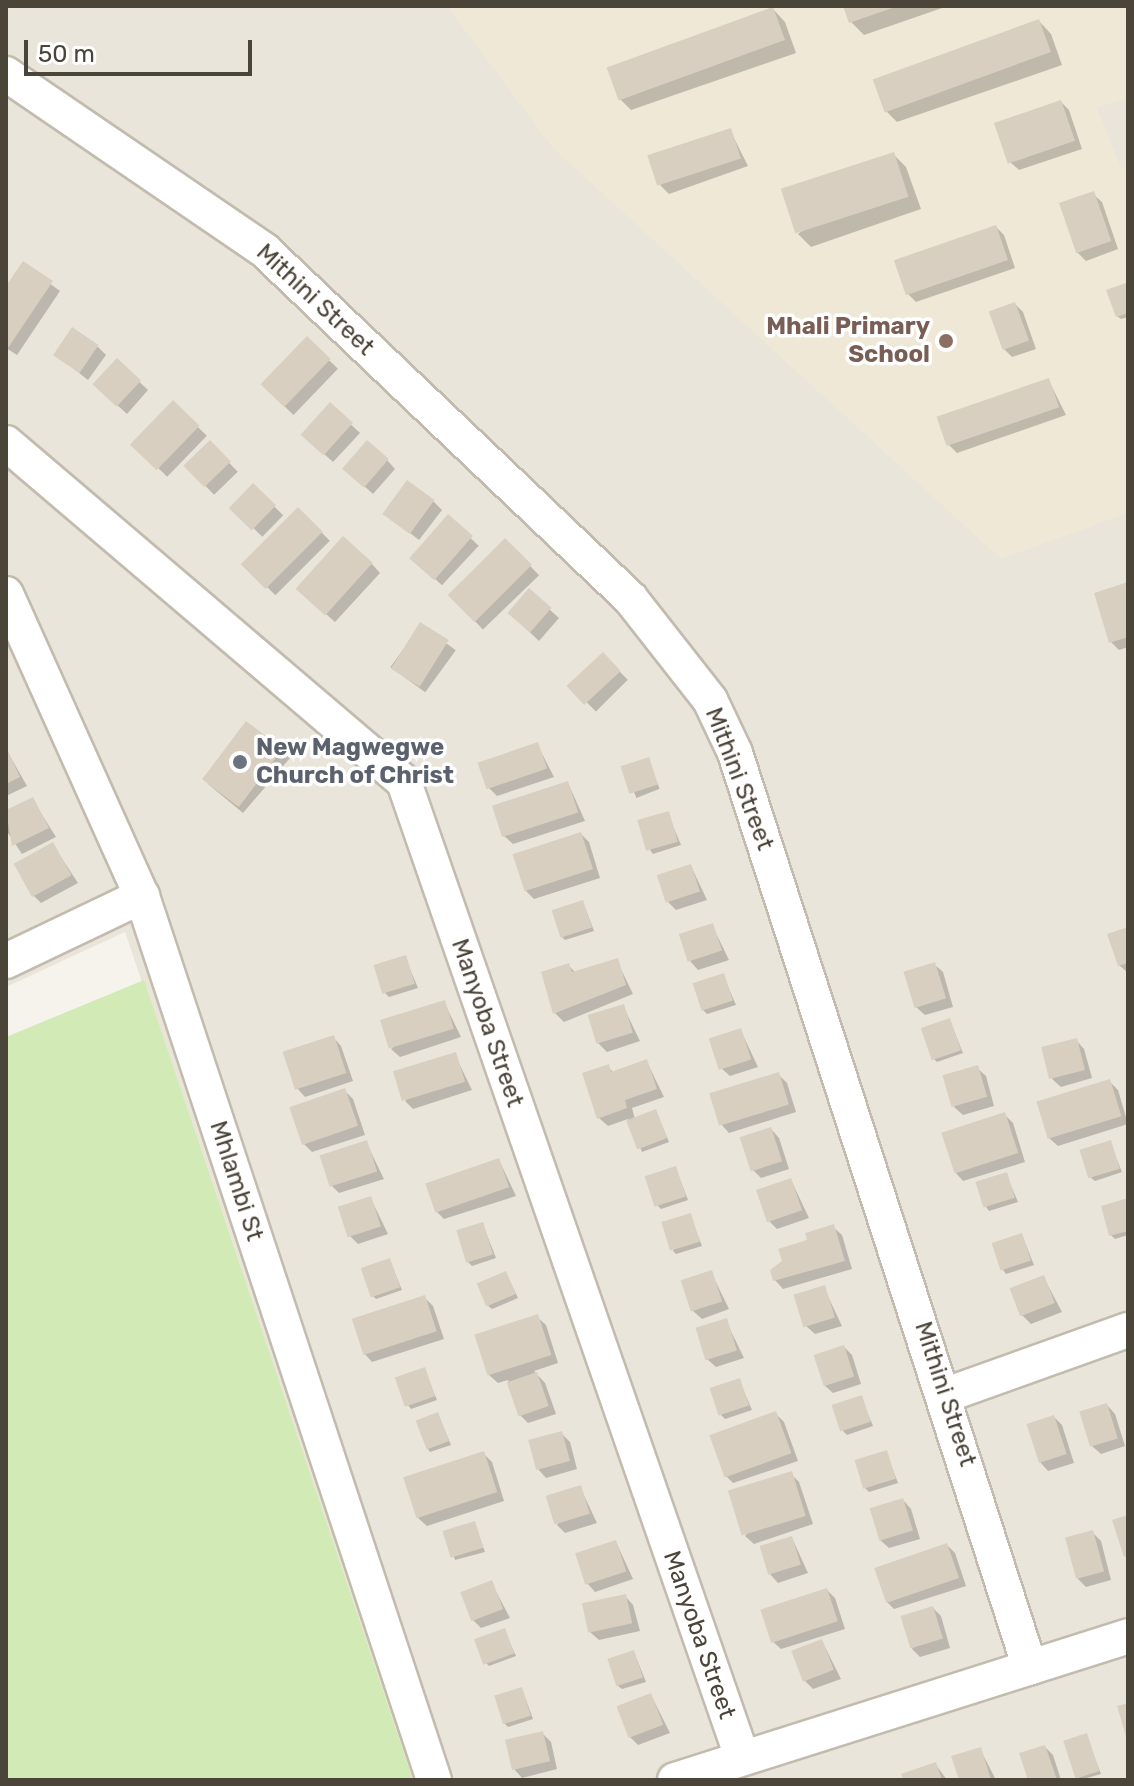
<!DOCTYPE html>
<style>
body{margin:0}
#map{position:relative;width:1134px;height:1786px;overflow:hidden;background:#f6f3ec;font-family:Rubik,sans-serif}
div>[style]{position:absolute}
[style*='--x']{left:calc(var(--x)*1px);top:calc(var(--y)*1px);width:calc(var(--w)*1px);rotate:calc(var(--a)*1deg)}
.residential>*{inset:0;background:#eae5da}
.education>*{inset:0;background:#efe8d6}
.green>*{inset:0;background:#d2eab5}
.shadow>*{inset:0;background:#0003;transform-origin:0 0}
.building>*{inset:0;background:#d8cfc1;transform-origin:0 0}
.roads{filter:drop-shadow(2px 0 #c2bbae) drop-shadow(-2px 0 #c2bbae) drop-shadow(0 2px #c2bbae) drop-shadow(0 -2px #c2bbae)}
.minor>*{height:34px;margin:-17px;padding:0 17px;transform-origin:17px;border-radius:17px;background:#fff}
.dots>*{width:22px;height:22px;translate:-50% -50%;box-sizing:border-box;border:4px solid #fff;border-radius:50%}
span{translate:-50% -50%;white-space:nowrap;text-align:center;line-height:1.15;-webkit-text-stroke:7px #fff;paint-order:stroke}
.street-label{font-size:24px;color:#4b4439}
.education-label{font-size:24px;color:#785e54;font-weight:700}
.right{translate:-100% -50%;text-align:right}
.worship-label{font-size:24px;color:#5b616d;font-weight:700}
.left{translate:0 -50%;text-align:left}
.frame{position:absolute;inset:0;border:8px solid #4b4439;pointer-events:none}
.scale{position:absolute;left:24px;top:40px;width:228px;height:36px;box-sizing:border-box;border:4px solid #4b4439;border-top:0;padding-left:10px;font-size:24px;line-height:28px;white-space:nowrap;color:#4b4439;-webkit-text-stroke:6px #fff;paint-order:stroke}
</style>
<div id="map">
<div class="residential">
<i style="clip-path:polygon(6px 6px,1128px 6px,1128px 1780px,413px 1780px,125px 932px,6px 987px)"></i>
</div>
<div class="education">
<i style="clip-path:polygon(447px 6px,1128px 6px,1128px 98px,1097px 108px,1121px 168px,1128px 166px,1128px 513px,1001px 559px,552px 147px)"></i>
</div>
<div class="green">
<i style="clip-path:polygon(144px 980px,413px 1780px,6px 1780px,6px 1037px)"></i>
</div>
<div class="shadow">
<i style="clip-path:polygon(845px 6px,948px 6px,864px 35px,851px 22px)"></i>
<i style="clip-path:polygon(773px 9px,785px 22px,796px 53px,631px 110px,618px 97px)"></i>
<i style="clip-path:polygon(1039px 21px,1051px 34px,1062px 65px,897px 122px,884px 109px)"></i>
<i style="clip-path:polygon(1061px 102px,1069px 110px,1082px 149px,1019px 170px,1010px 162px)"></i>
<i style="clip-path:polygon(730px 130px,748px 166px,669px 194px,660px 185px)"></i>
<i style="clip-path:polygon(893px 154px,906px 167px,921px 209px,811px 247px,798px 234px)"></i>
<i style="clip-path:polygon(1093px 194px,1102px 202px,1118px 249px,1086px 261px,1077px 252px)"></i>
<i style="clip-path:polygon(996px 227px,1004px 235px,1015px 268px,916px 302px,908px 294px)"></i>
<i style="clip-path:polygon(23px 264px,60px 291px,17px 355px,6px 348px,6px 289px)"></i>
<i style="clip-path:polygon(1126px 285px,1128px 317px,1121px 319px,1117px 316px)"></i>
<i style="clip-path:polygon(1015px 304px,1023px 312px,1036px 349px,1012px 357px,1004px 349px)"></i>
<i style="left:307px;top:339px;width:43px;height:64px;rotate:44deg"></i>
<i style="clip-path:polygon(98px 347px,106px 355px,88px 380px,55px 354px)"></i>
<i style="clip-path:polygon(117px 361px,148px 390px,127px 414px,104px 393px)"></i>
<i style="clip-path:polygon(1049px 381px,1066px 415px,957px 453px,949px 445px)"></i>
<i style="left:173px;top:403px;width:47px;height:57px;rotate:44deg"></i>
<i style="clip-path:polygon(330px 405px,360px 433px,333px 462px,312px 443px)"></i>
<i style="left:210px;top:443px;width:40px;height:33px;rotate:46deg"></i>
<i style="clip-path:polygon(387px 460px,395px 469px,373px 494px,353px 476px)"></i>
<i style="left:253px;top:486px;width:42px;height:30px;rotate:44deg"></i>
<i style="clip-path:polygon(433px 501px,442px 510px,419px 540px,386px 514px)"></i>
<i style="left:298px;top:509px;width:45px;height:77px;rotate:45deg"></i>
<i style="left:448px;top:517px;width:42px;height:54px;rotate:43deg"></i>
<i style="left:505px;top:540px;width:49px;height:78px;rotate:46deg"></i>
<i style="clip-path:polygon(372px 564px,380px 573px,335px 622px,307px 597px)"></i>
<i style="clip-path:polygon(1128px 584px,1128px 647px,1119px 650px,1111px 642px)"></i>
<i style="clip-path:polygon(529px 591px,559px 618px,539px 641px,518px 621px)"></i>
<i style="left:421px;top:625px;width:43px;height:52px;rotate:36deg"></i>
<i style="left:603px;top:655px;width:35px;height:45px;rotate:45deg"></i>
<i style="clip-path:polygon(537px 744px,554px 777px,497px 796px,489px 788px)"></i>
<i style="clip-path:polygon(6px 749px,27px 786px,6px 796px)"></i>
<i style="clip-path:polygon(282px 750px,290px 758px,243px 813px,208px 784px)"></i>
<i style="left:648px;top:760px;width:31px;height:25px;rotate:68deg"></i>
<i style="clip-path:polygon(568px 783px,585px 821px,513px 844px,504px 836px)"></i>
<i style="clip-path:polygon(32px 799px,56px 837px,22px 854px,6px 830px,6px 813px)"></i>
<i style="clip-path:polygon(668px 814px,681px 845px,653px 854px,650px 850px)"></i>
<i style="clip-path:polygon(581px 834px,589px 842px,600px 878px,534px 899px,526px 891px)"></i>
<i style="clip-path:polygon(53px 845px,78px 883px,41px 903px,33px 895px)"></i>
<i style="clip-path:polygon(691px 866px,707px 900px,676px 910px,668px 902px)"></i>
<i style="clip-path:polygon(583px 902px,594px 931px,565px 940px,561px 936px)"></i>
<i style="clip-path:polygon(712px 925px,729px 960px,698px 970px,690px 961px)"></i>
<i style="clip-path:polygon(1128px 929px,1128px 973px,1119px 965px)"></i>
<i style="clip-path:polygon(405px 957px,418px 988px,389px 997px,385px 993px)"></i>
<i style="clip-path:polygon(617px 961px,633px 994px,564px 1022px,555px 1013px,543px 973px,569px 966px,576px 973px)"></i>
<i style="clip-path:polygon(934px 964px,943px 972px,953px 1007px,925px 1015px,916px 1007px)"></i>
<i style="clip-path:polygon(723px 975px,736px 1005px,707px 1014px,703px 1010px)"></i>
<i style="clip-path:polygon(444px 1002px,461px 1037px,400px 1057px,391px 1049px)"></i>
<i style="clip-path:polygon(623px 1006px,640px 1041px,607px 1052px,598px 1043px,590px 1017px)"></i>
<i style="clip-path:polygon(950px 1021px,963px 1053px,937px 1062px,933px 1058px)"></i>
<i style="clip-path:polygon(741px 1031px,758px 1067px,730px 1076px,721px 1068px)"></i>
<i style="clip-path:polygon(333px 1037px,341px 1046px,353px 1081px,305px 1097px,297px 1088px)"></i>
<i style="clip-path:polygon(1076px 1040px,1084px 1049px,1092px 1078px,1061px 1087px,1052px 1079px)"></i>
<i style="clip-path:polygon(455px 1055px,472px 1090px,413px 1109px,405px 1101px)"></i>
<i style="clip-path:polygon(647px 1062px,664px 1097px,632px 1108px,635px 1119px,656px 1111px,669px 1142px,642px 1152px,628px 1119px,608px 1126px,599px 1118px,608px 1067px,614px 1073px)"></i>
<i style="clip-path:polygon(977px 1068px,986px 1076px,994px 1106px,963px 1115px,954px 1107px)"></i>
<i style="clip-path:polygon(778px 1074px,787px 1083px,796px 1112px,729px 1133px,721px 1124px)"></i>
<i style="clip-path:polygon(1109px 1081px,1118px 1090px,1128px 1124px,1058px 1146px,1049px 1138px)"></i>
<i style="clip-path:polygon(345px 1091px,353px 1099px,365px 1135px,312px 1152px,303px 1143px)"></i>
<i style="clip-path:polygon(1004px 1114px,1013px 1123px,1025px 1162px,963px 1181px,955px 1172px)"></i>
<i style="clip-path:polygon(771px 1129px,779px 1138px,789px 1169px,761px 1178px,753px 1170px)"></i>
<i style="clip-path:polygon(366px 1142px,384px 1179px,339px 1193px,331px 1185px)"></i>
<i style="clip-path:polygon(1110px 1143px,1122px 1172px,1095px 1181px,1091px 1178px)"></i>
<i style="clip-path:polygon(499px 1160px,516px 1196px,444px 1219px,436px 1211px)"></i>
<i style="clip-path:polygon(676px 1169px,688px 1200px,661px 1209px,657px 1205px)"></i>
<i style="clip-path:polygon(1006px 1174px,1018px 1202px,989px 1211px,986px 1207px)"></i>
<i style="clip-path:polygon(791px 1180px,809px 1218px,777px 1229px,769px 1221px)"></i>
<i style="clip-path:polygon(371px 1199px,388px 1234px,358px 1244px,349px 1235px)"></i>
<i style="clip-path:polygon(1128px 1201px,1128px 1235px,1115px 1239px,1111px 1235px)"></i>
<i style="clip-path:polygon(690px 1216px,702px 1246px,676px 1254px,673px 1251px)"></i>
<i style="clip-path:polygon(483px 1225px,496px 1258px,472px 1266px,468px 1262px)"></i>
<i style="clip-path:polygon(833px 1227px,842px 1235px,852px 1269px,783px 1289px,775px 1280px,784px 1262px)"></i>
<i style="clip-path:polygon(1022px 1235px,1034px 1265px,1006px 1274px,1003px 1270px)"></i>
<i style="clip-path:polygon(390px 1261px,402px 1290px,376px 1299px,372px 1295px)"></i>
<i style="clip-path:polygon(711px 1272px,729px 1309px,702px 1319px,693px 1311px)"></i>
<i style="clip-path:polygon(506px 1273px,518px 1298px,492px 1309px,488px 1306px)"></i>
<i style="clip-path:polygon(1044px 1278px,1062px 1312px,1031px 1324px,1022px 1315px)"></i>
<i style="clip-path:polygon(824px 1288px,842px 1326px,815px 1334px,806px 1326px)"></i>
<i style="clip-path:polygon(424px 1297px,433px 1306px,444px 1339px,372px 1362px,364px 1353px)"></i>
<i style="clip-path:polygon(537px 1317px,546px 1325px,558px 1363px,534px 1371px,545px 1383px,556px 1414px,528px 1423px,520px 1415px,508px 1380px,498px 1383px,489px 1375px)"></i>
<i style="clip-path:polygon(726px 1321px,744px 1358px,716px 1367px,707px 1359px)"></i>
<i style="clip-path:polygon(844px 1347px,852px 1355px,861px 1384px,833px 1393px,824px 1385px)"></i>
<i style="clip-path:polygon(424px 1369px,437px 1400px,411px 1409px,408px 1405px)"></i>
<i style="clip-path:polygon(739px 1380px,752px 1410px,725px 1419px,721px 1415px)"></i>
<i style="clip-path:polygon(861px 1397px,873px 1426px,847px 1435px,843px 1431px)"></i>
<i style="clip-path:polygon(1107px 1405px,1115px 1414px,1125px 1446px,1101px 1454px,1092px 1446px)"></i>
<i style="clip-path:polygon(438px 1414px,451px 1445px,430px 1452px,427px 1448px)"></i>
<i style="clip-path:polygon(776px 1414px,784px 1422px,798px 1461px,733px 1483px,725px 1475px)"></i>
<i style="clip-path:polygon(1054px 1417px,1062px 1425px,1074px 1463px,1048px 1471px,1040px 1462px)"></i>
<i style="clip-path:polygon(562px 1434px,570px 1442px,577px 1469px,546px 1478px,538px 1469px)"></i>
<i style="clip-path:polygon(886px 1452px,898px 1483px,869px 1492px,865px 1488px)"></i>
<i style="clip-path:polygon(483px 1453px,492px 1462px,504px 1501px,427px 1526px,418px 1518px)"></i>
<i style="clip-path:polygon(791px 1474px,799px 1482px,813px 1524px,754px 1544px,745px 1536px)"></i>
<i style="clip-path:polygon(580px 1487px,597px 1523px,565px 1533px,557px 1525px)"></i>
<i style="clip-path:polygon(903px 1500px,911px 1509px,920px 1539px,889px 1548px,880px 1540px)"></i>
<i style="clip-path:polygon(475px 1524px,485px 1552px,455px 1560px,445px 1532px)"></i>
<i style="clip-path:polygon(1093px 1533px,1101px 1541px,1111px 1580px,1086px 1587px,1078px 1579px)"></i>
<i style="clip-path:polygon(792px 1538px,808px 1573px,778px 1583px,770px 1574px)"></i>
<i style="clip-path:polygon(616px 1542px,633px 1579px,595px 1592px,587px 1583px)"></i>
<i style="clip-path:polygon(947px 1545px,955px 1553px,966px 1586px,894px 1609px,886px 1601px)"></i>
<i style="clip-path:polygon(491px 1582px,510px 1618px,481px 1628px,473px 1620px)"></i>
<i style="clip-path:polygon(827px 1590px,835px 1598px,845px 1629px,781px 1649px,772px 1641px)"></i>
<i style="clip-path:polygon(625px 1596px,633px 1605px,640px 1631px,599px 1640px,590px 1632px)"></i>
<i style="clip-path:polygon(933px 1608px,941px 1616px,950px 1648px,920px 1657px,912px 1649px)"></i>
<i style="clip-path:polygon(504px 1630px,516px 1656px,489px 1666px,486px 1663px)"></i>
<i style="clip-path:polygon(822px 1641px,841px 1679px,813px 1689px,805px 1681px)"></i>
<i style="clip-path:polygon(634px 1652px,646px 1682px,622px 1689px,618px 1686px)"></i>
<i style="clip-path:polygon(522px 1689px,533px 1719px,508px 1727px,504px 1723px)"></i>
<i style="clip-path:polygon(651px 1695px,670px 1733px,638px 1745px,630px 1737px)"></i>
<i style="clip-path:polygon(543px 1734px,551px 1742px,557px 1769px,522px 1778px,514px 1769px)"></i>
<i style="clip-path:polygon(1086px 1735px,1101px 1774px,1080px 1780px,1077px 1777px)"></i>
<i style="clip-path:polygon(1045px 1747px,1053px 1755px,1061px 1780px,1030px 1780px)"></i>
<i style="clip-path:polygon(980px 1749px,996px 1780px,961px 1780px)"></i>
<i style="clip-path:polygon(936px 1765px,947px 1780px,905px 1780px)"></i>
</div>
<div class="building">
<i style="clip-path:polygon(843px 6px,898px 6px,849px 23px)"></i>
<i style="left:773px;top:7px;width:35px;height:177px;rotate:70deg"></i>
<i style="left:1039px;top:19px;width:35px;height:177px;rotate:70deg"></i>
<i style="left:1061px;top:100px;width:43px;height:71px;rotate:71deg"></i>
<i style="left:731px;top:128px;width:32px;height:88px;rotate:72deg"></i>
<i style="left:894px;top:152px;width:47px;height:119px;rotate:72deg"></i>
<i style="left:1094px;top:191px;width:53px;height:37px;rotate:71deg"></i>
<i style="left:996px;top:225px;width:37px;height:108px;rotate:71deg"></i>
<i style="clip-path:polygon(23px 261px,53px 281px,8px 348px,6px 286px)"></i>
<i style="clip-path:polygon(1126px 283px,1128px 313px,1116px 317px,1106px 290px)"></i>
<i style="left:1015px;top:302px;width:41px;height:28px;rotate:70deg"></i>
<i style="left:72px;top:327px;width:32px;height:34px;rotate:34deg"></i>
<i style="left:307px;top:336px;width:33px;height:67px;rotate:44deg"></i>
<i style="left:117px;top:358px;width:33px;height:36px;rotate:43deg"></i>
<i style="left:1049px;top:378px;width:31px;height:119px;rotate:71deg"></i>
<i style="left:173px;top:400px;width:37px;height:62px;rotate:44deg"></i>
<i style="left:330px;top:402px;width:31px;height:44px;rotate:42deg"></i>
<i style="left:210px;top:440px;width:30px;height:37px;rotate:46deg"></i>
<i style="left:367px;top:440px;width:29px;height:38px;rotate:41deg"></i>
<i style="left:407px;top:480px;width:34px;height:42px;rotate:36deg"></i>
<i style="left:253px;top:483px;width:32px;height:35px;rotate:44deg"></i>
<i style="left:298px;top:507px;width:35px;height:81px;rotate:45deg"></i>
<i style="left:448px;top:514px;width:33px;height:59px;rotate:41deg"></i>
<i style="left:343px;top:536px;width:40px;height:71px;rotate:42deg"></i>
<i style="left:505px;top:538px;width:38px;height:81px;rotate:45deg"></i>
<i style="clip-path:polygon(1128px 582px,1128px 637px,1109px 643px,1094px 593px)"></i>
<i style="left:529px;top:588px;width:30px;height:33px;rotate:41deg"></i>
<i style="left:420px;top:622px;width:34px;height:55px;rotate:32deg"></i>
<i style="left:603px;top:652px;width:26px;height:50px;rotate:47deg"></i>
<i style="left:246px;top:721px;width:46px;height:73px;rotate:37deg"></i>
<i style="left:538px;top:742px;width:28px;height:64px;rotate:71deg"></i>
<i style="clip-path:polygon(6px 747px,20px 777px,6px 784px)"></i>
<i style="left:649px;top:757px;width:29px;height:30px;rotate:72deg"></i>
<i style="left:568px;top:781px;width:33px;height:80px;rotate:72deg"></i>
<i style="clip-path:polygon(33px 797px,49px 828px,12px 846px,6px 810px)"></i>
<i style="left:669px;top:811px;width:32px;height:33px;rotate:74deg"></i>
<i style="left:581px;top:832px;width:39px;height:72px;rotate:72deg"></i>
<i style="left:53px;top:842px;width:38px;height:45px;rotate:61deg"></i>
<i style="left:691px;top:864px;width:29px;height:36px;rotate:72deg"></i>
<i style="left:583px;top:900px;width:29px;height:33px;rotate:72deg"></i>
<i style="left:713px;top:923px;width:29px;height:36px;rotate:72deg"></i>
<i style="clip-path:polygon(1128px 927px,1128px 963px,1118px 966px,1107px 934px)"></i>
<i style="left:406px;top:955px;width:30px;height:34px;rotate:73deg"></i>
<i style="clip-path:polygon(618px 958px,626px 985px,553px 1014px,541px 972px,569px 963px,572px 972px)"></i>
<i style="left:935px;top:962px;width:38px;height:33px;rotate:73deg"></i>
<i style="left:724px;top:973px;width:29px;height:33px;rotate:72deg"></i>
<i style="left:445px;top:1000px;width:30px;height:68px;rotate:73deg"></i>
<i style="left:624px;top:1004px;width:30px;height:38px;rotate:73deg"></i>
<i style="left:950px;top:1018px;width:34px;height:31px;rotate:71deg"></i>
<i style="left:741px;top:1028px;width:33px;height:34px;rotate:72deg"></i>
<i style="left:334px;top:1035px;width:40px;height:54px;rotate:72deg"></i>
<i style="left:1077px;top:1038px;width:33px;height:37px;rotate:76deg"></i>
<i style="left:456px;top:1052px;width:31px;height:66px;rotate:73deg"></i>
<i style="clip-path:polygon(647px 1059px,657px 1089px,625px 1100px,627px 1108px,597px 1119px,582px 1073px,609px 1064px,611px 1072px)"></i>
<i style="left:978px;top:1065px;width:33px;height:37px;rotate:74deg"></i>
<i style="left:779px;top:1072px;width:34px;height:73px;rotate:73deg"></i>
<i style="left:1110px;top:1079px;width:39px;height:77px;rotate:73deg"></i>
<i style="left:345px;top:1088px;width:40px;height:59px;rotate:71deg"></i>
<i style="left:656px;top:1109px;width:31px;height:32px;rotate:69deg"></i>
<i style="left:1005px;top:1112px;width:43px;height:67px;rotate:72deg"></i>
<i style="left:771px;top:1127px;width:36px;height:33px;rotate:72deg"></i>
<i style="left:367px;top:1140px;width:33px;height:50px;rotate:72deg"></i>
<i style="left:1111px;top:1140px;width:30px;height:33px;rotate:73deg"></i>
<i style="left:499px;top:1158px;width:31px;height:78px;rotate:71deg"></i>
<i style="left:676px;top:1166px;width:32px;height:33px;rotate:72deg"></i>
<i style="left:1007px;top:1172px;width:27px;height:33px;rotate:73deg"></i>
<i style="left:791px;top:1178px;width:34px;height:37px;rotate:71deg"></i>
<i style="left:371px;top:1196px;width:32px;height:35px;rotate:72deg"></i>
<i style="clip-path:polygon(1128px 1198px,1128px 1231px,1109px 1236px,1101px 1206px)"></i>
<i style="left:691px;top:1213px;width:30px;height:31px;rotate:73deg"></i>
<i style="left:483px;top:1222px;width:34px;height:28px;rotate:73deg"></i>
<i style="clip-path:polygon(834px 1224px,845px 1261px,773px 1281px,770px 1270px,782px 1261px,778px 1249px,807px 1240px,805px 1233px)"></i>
<i style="left:1022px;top:1233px;width:29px;height:32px;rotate:72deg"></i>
<i style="left:390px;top:1258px;width:31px;height:31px;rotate:71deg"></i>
<i style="left:712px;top:1270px;width:33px;height:33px;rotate:72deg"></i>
<i style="left:506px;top:1271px;width:25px;height:32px;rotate:67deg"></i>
<i style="left:1044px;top:1275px;width:30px;height:37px;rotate:69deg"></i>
<i style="left:825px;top:1285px;width:34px;height:33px;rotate:73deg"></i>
<i style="left:425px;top:1295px;width:38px;height:77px;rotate:72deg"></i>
<i style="left:538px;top:1314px;width:43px;height:67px;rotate:72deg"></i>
<i style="left:727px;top:1318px;width:34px;height:33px;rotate:73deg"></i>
<i style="left:844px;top:1345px;width:33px;height:32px;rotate:72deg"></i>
<i style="left:425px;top:1367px;width:31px;height:32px;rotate:71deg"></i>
<i style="left:537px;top:1372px;width:36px;height:32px;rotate:71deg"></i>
<i style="left:740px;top:1378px;width:29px;height:32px;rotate:72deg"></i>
<i style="left:862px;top:1395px;width:28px;height:32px;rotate:72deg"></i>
<i style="left:1107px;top:1403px;width:37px;height:29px;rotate:73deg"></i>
<i style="left:776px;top:1411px;width:45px;height:71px;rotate:70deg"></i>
<i style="left:438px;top:1412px;width:31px;height:24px;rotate:69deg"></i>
<i style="left:1054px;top:1415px;width:41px;height:29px;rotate:72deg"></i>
<i style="left:562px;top:1431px;width:31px;height:35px;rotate:75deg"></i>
<i style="left:887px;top:1450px;width:30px;height:34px;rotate:73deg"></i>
<i style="left:484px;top:1451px;width:43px;height:85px;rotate:72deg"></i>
<i style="left:792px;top:1471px;width:47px;height:67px;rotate:73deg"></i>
<i style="left:581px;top:1485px;width:30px;height:37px;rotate:73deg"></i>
<i style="left:903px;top:1498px;width:34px;height:35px;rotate:73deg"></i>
<i style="clip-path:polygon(1128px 1515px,1128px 1556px,1124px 1557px,1112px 1520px)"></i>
<i style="left:475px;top:1521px;width:28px;height:34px;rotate:73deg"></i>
<i style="left:1093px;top:1530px;width:43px;height:29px;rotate:75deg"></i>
<i style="left:792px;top:1536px;width:30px;height:34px;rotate:73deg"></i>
<i style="left:616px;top:1540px;width:33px;height:43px;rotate:72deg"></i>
<i style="left:947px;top:1543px;width:37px;height:77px;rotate:71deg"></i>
<i style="left:492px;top:1580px;width:31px;height:34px;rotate:69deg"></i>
<i style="left:827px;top:1588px;width:35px;height:70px;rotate:72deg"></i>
<i style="left:626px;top:1594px;width:30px;height:45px;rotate:78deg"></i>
<i style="left:933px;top:1606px;width:34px;height:34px;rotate:73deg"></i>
<i style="left:505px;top:1628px;width:27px;height:33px;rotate:70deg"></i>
<i style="left:822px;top:1639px;width:33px;height:33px;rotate:69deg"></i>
<i style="left:634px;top:1650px;width:29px;height:28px;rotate:72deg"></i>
<i style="left:522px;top:1687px;width:30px;height:29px;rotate:73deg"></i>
<i style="left:651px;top:1693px;width:34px;height:37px;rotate:69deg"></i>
<i style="clip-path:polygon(1128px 1703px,1128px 1740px,1127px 1740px,1117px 1706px)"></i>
<i style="left:543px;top:1731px;width:31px;height:39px;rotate:77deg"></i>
<i style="left:1087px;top:1733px;width:40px;height:25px;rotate:72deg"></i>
<i style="clip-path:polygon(1045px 1745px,1057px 1780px,1028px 1780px,1019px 1753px)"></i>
<i style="clip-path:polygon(981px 1747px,991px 1780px,959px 1780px,951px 1756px)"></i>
<i style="clip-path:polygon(936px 1762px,942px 1780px,903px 1780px,901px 1774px)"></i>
</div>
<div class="roads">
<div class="minor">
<i style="--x:6;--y:74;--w:312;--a:34.3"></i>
<i style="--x:264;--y:250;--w:505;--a:43.56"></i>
<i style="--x:630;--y:598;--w:130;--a:51.9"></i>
<i style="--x:710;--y:700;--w:59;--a:64.7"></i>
<i style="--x:735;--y:753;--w:961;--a:72.13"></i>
<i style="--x:6;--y:443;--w:523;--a:40.42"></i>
<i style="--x:404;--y:782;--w:1032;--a:70.88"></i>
<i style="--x:6;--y:594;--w:331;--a:65.8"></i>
<i style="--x:142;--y:896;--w:931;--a:71.72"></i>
<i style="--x:6;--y:961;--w:151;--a:-25.5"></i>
<i style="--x:946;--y:1395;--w:193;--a:-19.7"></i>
<i style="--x:675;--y:1780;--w:475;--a:-17.6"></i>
</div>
</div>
<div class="dots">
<i style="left:946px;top:341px;background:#8d6e63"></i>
<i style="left:240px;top:762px;background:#6b7280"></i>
</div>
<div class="street-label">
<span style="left:315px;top:300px;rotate:43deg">Mithini Street</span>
<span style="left:739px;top:779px;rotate:69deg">Mithini Street</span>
<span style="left:487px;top:1023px;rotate:71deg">Manyoba Street</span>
<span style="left:236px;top:1181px;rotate:72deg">Mhlambi St</span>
<span style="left:945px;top:1394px;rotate:72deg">Mithini Street</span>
<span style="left:699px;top:1635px;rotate:71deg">Manyoba Street</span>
</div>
<div class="education-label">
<span class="right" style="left:930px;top:341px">Mhali Primary<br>School</span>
</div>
<div class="worship-label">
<span class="left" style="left:256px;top:762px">New Magwegwe<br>Church of Christ</span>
</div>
<div class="frame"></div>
<div class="scale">50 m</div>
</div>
